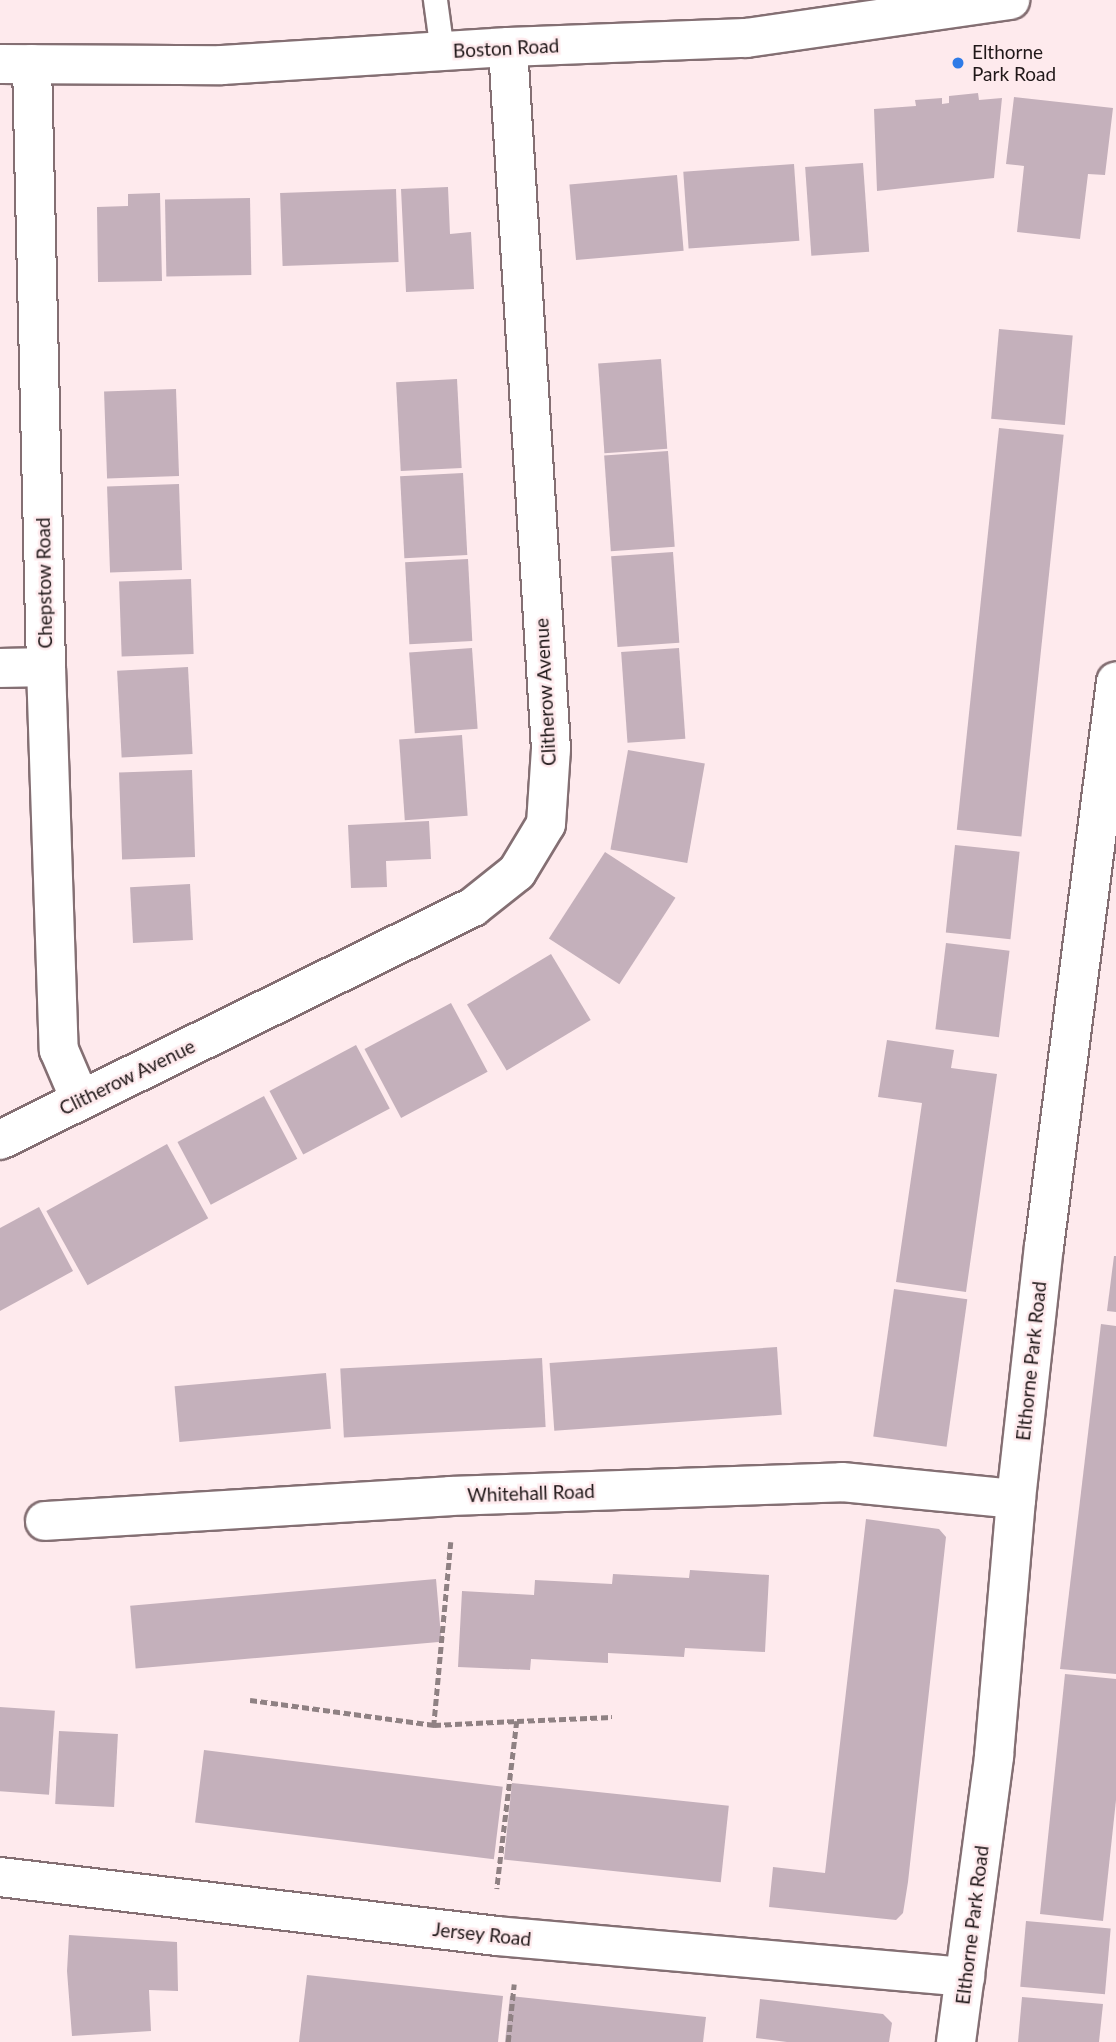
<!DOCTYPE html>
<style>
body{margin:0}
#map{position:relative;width:1116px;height:2042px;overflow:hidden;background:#feeaed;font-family:Lato,sans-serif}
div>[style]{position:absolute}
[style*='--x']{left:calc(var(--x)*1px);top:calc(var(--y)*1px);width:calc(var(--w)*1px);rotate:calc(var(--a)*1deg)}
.building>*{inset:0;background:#c4b0bb;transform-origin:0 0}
.path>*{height:4.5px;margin-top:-2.25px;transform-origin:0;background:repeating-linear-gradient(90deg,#8f8183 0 7px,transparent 0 10.5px)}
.roads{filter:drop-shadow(2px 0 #846f73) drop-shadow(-2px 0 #846f73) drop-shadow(0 2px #846f73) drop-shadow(0 -2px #846f73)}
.service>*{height:23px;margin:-11.5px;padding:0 11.5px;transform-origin:11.5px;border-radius:11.5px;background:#fff}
.minor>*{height:38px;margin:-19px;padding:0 19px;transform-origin:19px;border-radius:19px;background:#fff}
.primary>*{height:38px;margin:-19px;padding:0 19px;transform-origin:19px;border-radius:19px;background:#fff}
.dots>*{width:19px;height:19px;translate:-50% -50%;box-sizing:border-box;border:4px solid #feeaed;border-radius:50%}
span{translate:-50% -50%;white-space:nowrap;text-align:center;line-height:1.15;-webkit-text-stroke:5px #feeaed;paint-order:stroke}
.street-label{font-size:19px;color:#201819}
.poi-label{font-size:19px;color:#201819}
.left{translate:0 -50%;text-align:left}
</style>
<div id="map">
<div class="building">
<i style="clip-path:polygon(978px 93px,979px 100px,1002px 98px,994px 178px,877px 191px,874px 109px,916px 106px,915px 100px,942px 98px,942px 104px,949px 103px,949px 96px)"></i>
<i style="clip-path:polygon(1014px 97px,1113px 108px,1105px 175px,1088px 174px,1080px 239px,1017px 232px,1024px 166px,1006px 164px)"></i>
<i style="left:863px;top:163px;width:89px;height:58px;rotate:86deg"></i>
<i style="left:794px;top:164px;width:77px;height:111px;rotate:86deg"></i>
<i style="left:677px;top:175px;width:76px;height:108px;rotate:85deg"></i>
<i style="clip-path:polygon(448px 187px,450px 234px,471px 232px,474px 289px,406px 292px,401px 189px)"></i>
<i style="left:396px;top:189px;width:73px;height:116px;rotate:88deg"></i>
<i style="clip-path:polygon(160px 193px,162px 281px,98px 282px,97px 207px,128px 206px,128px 194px)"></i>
<i style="left:250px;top:198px;width:77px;height:85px;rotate:89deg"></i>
<i style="left:999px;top:329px;width:74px;height:90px;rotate:5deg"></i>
<i style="left:661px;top:359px;width:90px;height:63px;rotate:86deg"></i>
<i style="left:457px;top:379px;width:89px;height:61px;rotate:87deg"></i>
<i style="left:176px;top:389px;width:87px;height:72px;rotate:88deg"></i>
<i style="left:999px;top:428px;width:65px;height:404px;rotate:6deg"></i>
<i style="left:668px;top:451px;width:96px;height:64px;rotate:86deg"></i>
<i style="left:463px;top:473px;width:82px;height:63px;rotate:87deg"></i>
<i style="left:179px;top:484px;width:86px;height:72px;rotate:88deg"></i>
<i style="left:673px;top:552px;width:91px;height:62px;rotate:86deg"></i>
<i style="left:468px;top:559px;width:82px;height:63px;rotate:87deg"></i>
<i style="left:191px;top:579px;width:75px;height:72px;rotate:88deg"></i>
<i style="left:472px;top:648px;width:81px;height:63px;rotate:86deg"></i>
<i style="left:679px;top:648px;width:91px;height:58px;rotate:86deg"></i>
<i style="left:188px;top:667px;width:87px;height:71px;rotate:87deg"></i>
<i style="left:462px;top:735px;width:81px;height:63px;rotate:86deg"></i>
<i style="left:628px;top:750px;width:78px;height:101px;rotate:10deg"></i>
<i style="left:192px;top:770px;width:87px;height:73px;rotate:88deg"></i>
<i style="clip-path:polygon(429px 821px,431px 859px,386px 861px,387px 887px,351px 888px,348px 825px)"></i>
<i style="left:955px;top:845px;width:65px;height:88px;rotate:6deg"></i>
<i style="left:605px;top:852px;width:84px;height:103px;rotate:33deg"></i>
<i style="left:190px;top:884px;width:56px;height:60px;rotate:87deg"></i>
<i style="left:946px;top:943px;width:64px;height:87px;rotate:7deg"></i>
<i style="left:551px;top:954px;width:77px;height:98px;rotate:59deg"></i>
<i style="left:451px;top:1003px;width:78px;height:98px;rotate:62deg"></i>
<i style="clip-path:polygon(887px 1040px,954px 1050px,951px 1068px,997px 1074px,966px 1292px,896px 1282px,922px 1103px,878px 1097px)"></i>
<i style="left:356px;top:1045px;width:72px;height:98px;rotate:62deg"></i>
<i style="left:264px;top:1096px;width:71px;height:98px;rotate:62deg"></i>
<i style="left:167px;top:1144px;width:85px;height:138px;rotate:61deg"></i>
<i style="clip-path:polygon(39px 1207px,73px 1271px,0 1311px,0 1228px)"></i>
<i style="clip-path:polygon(1114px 1256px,1116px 1256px,1116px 1312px,1107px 1311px)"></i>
<i style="left:894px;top:1289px;width:74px;height:149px;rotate:8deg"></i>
<i style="clip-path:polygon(1101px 1324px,1116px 1326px,1116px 1674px,1060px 1669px)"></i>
<i style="left:777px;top:1347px;width:68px;height:228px;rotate:86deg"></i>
<i style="left:542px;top:1358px;width:69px;height:202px;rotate:87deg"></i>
<i style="left:326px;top:1373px;width:56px;height:152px;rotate:85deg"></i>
<i style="clip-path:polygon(866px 1519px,939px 1529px,946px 1537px,908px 1882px,903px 1913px,896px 1920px,769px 1907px,773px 1867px,825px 1873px)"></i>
<i style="clip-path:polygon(690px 1570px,769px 1575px,765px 1652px,685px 1648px,684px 1657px,608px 1653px,608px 1663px,531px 1659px,530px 1670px,458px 1667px,462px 1591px,534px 1595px,535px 1580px,612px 1584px,613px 1574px,689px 1578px)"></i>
<i style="left:436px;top:1579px;width:63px;height:307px;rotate:85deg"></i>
<i style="clip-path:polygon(1065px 1674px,1116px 1679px,1116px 1800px,1103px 1921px,1040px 1914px)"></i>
<i style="left:0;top:1707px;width:55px;height:84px;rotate:4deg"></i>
<i style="left:59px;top:1731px;width:59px;height:73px;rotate:3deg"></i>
<i style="left:204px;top:1750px;width:301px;height:73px;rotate:7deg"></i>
<i style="left:512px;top:1783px;width:218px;height:77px;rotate:6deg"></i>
<i style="left:1026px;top:1921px;width:85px;height:66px;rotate:5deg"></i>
<i style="clip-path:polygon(69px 1935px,177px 1942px,178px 1991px,149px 1990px,151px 2031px,72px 2036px,67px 1971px)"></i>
<i style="clip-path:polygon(307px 1975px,503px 1996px,498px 2042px,299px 2042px)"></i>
<i style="clip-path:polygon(510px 1996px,706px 2017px,703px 2042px,505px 2042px)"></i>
<i style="clip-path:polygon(1022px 1997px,1103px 2004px,1099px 2042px,1018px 2042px)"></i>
<i style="clip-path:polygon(760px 1999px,883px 2014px,892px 2023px,889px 2042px,787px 2042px,756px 2038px)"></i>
</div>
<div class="path">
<i style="--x:451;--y:1542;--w:184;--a:95.3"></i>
<i style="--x:434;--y:1725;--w:83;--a:-2.8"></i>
<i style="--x:517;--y:1721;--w:169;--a:96.8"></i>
<i style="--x:250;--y:1700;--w:186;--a:7.7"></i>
<i style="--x:517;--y:1721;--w:95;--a:-2.4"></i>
<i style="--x:508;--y:2042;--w:58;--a:-84.1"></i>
</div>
<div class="roads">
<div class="service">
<i style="--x:435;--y:0;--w:51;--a:82.2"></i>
</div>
<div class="minor">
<i style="--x:32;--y:64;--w:603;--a:88.67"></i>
<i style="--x:46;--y:667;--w:383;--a:88.1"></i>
<i style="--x:59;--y:1050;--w:53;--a:66.8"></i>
<i style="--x:0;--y:668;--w:46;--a:-1.2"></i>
<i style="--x:0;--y:1140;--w:527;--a:-26.22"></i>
<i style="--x:473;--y:907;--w:56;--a:-38.5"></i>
<i style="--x:517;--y:872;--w:56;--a:-58.9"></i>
<i style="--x:546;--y:824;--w:75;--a:-86.2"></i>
<i style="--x:551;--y:749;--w:703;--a:-93.51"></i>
<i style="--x:45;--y:1521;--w:406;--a:-3.5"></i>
<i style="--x:450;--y:1496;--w:392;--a:-2"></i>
<i style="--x:842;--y:1482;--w:175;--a:5.6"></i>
<i style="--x:0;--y:1877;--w:500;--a:6.77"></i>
<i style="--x:497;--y:1936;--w:470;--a:5"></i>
<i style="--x:956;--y:2042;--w:289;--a:-82.4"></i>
<i style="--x:994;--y:1756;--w:258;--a:-85.1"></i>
<i style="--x:1016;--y:1499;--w:254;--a:-83.7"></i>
<i style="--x:1044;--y:1247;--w:570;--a:-82.74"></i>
</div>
<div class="primary">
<i style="--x:0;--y:64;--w:222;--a:0.3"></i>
<i style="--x:222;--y:65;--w:287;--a:-3.6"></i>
<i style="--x:508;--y:47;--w:238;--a:-2.2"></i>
<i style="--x:746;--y:38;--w:267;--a:-8.2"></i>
</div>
</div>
<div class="dots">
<i style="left:958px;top:63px;background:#2f7be7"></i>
</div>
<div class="street-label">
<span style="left:506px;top:48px;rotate:-3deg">Boston Road</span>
<span style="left:44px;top:583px;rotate:-91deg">Chepstow Road</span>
<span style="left:545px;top:692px;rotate:-93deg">Clitherow Avenue</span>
<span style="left:127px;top:1077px;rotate:-26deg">Clitherow Avenue</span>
<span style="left:1031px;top:1361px;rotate:-84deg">Elthorne Park Road</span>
<span style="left:531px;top:1493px;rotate:-2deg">Whitehall Road</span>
<span style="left:972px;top:1925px;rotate:-83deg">Elthorne Park Road</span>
<span style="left:482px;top:1934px;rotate:6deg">Jersey Road</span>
</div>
<div class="poi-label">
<span class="left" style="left:972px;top:63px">Elthorne<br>Park Road</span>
</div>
</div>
